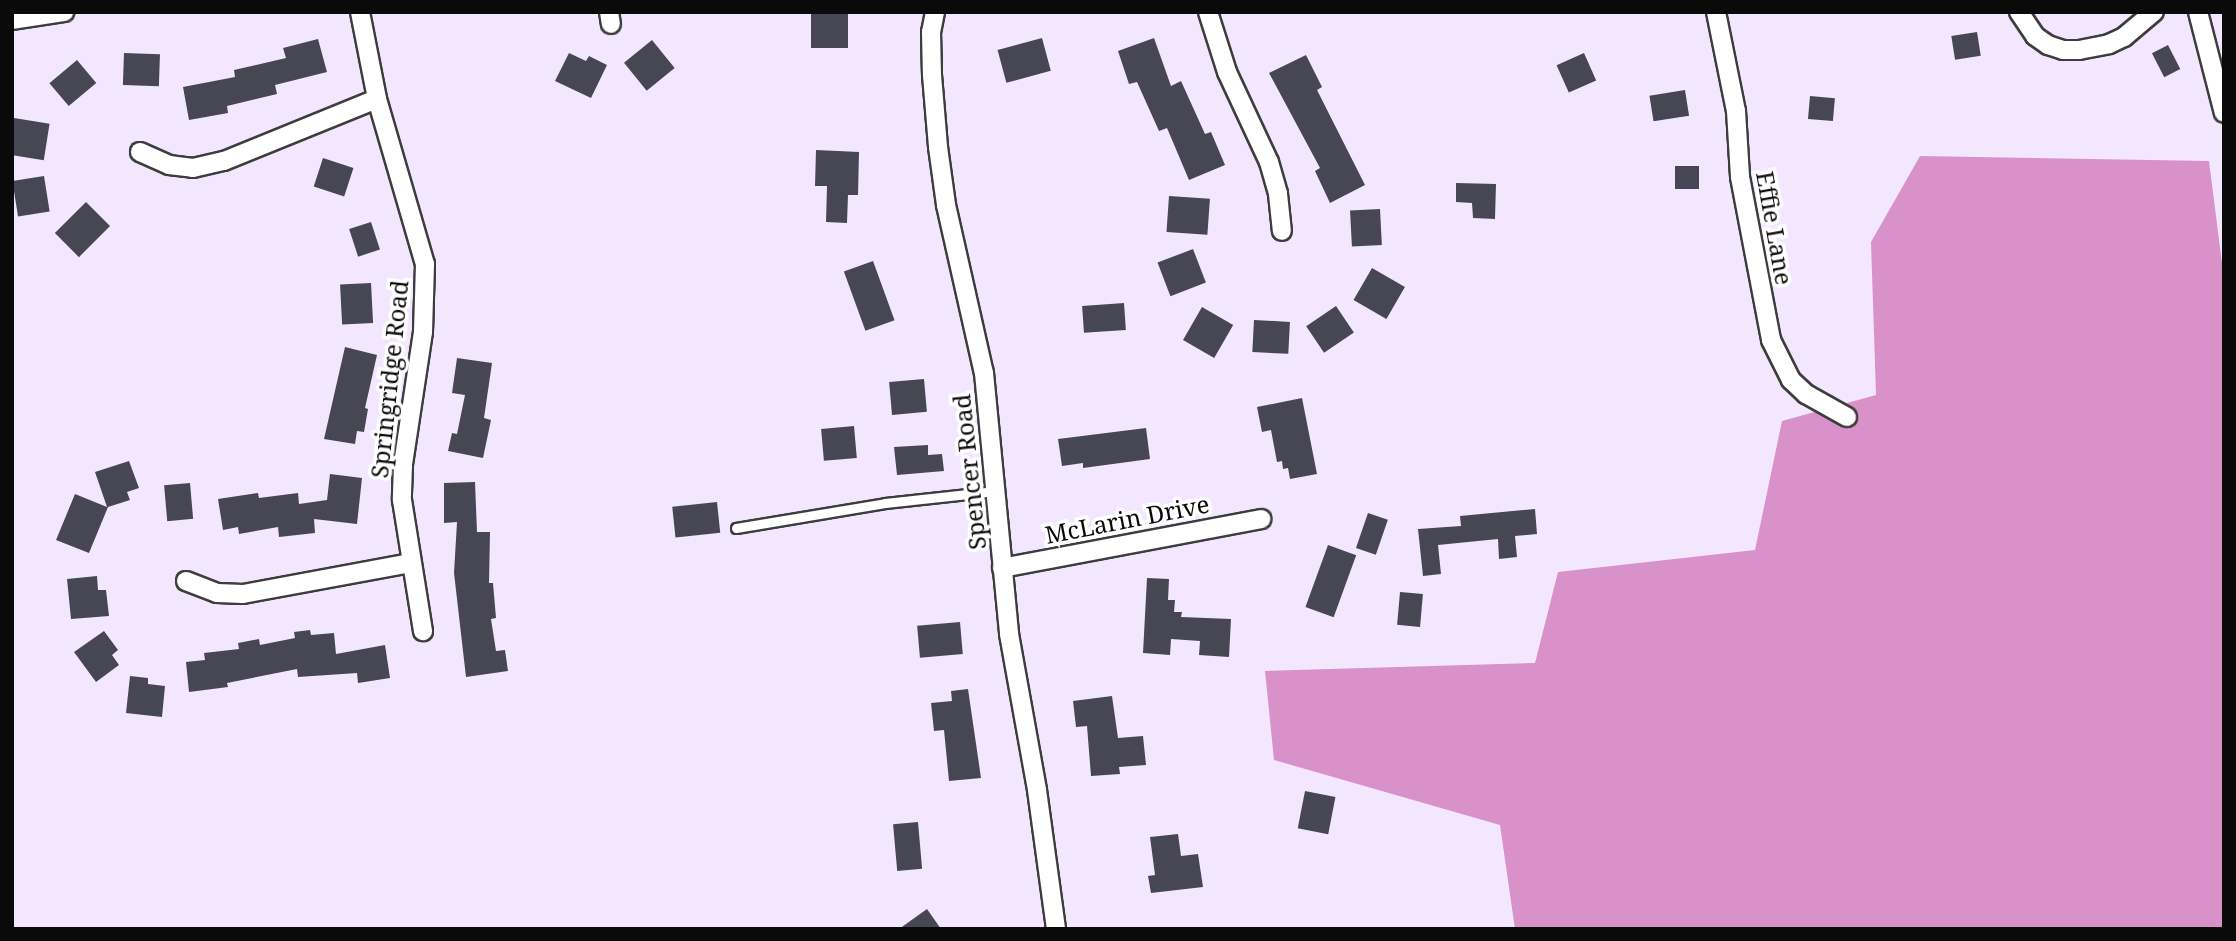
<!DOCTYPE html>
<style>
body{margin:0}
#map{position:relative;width:2236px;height:941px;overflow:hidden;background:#f2e7ff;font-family:"Noto Serif",serif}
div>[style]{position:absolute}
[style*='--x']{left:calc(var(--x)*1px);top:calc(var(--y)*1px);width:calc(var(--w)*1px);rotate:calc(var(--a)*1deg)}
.forest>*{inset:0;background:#d991ca}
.building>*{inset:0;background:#474753;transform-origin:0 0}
.roads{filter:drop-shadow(2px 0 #3d3d3d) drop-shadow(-2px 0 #3d3d3d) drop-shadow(0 2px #3d3d3d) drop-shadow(0 -2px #3d3d3d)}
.service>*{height:9px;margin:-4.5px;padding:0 4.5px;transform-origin:4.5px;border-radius:4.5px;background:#fff}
.minor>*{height:18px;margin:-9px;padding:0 9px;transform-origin:9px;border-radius:9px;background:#fff}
span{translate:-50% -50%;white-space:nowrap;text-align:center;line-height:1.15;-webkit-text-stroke:7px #fff;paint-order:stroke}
.street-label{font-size:24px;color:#0a0a0a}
.frame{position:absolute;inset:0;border:14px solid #0a0a0a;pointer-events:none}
</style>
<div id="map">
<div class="forest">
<i style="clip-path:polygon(1920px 156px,2209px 161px,2224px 279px,2224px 929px,1515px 929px,1500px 825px,1274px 760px,1265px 671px,1535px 663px,1558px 572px,1755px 550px,1782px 421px,1876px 395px,1871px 242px)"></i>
</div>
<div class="building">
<i style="left:811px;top:12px;width:37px;height:36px"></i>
<i style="left:1977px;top:32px;width:24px;height:26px;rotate:81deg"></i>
<i style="left:1042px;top:38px;width:34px;height:46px;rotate:75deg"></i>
<i style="clip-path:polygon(1154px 38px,1171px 86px,1181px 81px,1205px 134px,1211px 132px,1225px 165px,1189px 180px,1167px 128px,1159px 131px,1137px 82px,1129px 84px,1118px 51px)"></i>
<i style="clip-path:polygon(318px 39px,327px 72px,275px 85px,277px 94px,227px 106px,228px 113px,189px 120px,183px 87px,235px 77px,234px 70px,286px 58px,283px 48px)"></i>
<i style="left:652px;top:40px;width:36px;height:36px;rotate:51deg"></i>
<i style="left:2168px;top:45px;width:27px;height:18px;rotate:63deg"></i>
<i style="left:124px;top:53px;width:36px;height:32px;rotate:2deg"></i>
<i style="clip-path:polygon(569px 53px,586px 61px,589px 56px,607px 65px,591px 98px,555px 81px)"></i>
<i style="left:1584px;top:53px;width:30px;height:30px;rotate:66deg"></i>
<i style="clip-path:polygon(1306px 55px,1322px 87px,1317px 90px,1365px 185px,1330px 203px,1315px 171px,1320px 168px,1269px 73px)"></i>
<i style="left:77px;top:60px;width:30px;height:36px;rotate:50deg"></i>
<i style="left:1685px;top:90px;width:26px;height:36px;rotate:81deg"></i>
<i style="left:1810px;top:96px;width:25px;height:23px;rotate:5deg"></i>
<i style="left:14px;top:118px;width:36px;height:37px;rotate:9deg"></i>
<i style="clip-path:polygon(816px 150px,859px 152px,858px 195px,848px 195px,847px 223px,826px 222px,827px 186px,815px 186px)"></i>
<i style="left:323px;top:158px;width:32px;height:30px;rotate:18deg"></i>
<i style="left:1675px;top:166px;width:24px;height:23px"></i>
<i style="left:44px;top:176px;width:36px;height:32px;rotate:81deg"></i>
<i style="clip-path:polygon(1456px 183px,1496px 184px,1495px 219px,1473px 218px,1472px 203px,1456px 202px)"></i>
<i style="left:1169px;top:196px;width:41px;height:36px;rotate:4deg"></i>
<i style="left:86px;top:202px;width:34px;height:44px;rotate:45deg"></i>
<i style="left:1380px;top:209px;width:36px;height:30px;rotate:87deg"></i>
<i style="left:371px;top:222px;width:29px;height:23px;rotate:72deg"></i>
<i style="left:1193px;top:249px;width:36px;height:38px;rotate:69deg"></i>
<i style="left:873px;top:261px;width:63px;height:31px;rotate:70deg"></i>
<i style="left:1372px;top:268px;width:38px;height:37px;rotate:30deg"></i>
<i style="left:371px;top:283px;width:40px;height:31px;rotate:87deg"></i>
<i style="left:1124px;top:303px;width:27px;height:42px;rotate:86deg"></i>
<i style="left:1336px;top:306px;width:32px;height:36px;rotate:56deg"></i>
<i style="left:1202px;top:307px;width:36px;height:38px;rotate:30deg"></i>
<i style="left:1254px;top:320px;width:36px;height:32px;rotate:3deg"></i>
<i style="clip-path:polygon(345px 347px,377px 355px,365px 408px,368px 409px,364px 432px,357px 431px,355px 444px,324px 439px)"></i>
<i style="clip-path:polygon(457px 358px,492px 363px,484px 418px,491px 420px,483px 458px,448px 451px,452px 433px,457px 434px,465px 395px,452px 393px)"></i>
<i style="left:924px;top:379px;width:33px;height:35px;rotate:85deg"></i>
<i style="clip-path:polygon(1302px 398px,1317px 474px,1290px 479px,1288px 468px,1283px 469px,1282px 461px,1277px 462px,1271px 430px,1262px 432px,1257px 407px)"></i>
<i style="left:854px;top:426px;width:32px;height:33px;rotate:85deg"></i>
<i style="clip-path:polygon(1146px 428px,1150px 459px,1083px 468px,1083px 463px,1062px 466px,1058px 439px)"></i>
<i style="clip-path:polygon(928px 445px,928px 455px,942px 454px,944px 471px,897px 475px,894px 447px)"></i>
<i style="clip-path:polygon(129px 461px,139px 488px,127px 492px,130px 500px,108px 507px,89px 553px,56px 540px,75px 494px,107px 507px,95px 472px)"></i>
<i style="clip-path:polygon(330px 474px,362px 478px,357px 524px,314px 519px,315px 533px,279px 537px,278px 527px,239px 534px,238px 527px,223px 530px,218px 499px,258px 493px,259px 498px,298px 493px,299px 504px,327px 500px)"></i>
<i style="clip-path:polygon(475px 482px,477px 532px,490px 532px,489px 583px,493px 583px,496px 618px,491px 619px,496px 651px,505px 650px,508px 671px,466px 677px,454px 573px,457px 522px,444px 523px,444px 483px)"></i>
<i style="left:190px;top:483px;width:36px;height:26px;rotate:85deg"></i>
<i style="left:717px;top:502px;width:31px;height:45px;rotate:84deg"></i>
<i style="clip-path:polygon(1535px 509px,1537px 534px,1515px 536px,1517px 557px,1499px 559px,1498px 539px,1438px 545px,1441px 574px,1423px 576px,1418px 529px,1461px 526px,1460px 516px)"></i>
<i style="left:1368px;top:513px;width:21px;height:37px;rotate:19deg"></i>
<i style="left:1328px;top:545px;width:30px;height:66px;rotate:20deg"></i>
<i style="clip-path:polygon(97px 576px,98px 590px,106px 590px,109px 616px,71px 619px,67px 579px)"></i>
<i style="clip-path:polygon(1147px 578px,1169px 579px,1168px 600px,1175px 600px,1174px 612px,1182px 612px,1181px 617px,1231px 619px,1229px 657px,1199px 655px,1200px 641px,1171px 639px,1170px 655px,1143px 653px)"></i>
<i style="left:1400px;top:592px;width:23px;height:33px;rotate:5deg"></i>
<i style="left:960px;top:622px;width:32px;height:43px;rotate:85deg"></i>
<i style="clip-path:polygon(310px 630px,311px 635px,334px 633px,336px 654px,385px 645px,390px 678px,358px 683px,357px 673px,298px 677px,297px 669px,227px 683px,228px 687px,189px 692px,186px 662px,205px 660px,204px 653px,239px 649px,238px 643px,259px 639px,260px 645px,295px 638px,294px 632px)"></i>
<i style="clip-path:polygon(104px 631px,118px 650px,112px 655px,119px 665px,96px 682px,74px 652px)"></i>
<i style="clip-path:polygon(130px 676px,148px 678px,148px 684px,165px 686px,162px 717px,126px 713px)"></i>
<i style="clip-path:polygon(968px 689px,981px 778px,949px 781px,944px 730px,934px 731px,931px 703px,952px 701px,951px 691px)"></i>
<i style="clip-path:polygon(1112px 696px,1118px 738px,1143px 736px,1146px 765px,1119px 767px,1120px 774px,1091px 776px,1087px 726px,1076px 727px,1073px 701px)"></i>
<i style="left:1305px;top:791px;width:31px;height:38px;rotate:11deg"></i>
<i style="left:918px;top:822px;width:47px;height:25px;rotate:85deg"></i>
<i style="clip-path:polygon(1178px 834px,1181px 856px,1198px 854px,1203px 887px,1151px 893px,1148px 876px,1155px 875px,1150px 837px)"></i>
<i style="clip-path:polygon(927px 909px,941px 929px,899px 929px)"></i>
</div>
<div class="roads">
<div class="service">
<i style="--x:736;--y:528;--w:151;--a:-9.5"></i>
<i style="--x:885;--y:503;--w:111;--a:-6.2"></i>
</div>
<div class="minor">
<i style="--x:360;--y:12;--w:89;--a:78.9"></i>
<i style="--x:377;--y:99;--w:172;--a:73.8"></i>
<i style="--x:425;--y:264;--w:68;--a:91.7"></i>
<i style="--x:423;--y:332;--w:134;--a:98.6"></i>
<i style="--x:403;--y:465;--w:35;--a:92"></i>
<i style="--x:402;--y:500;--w:133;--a:80.9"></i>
<i style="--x:609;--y:12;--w:12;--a:81"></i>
<i style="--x:935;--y:12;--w:20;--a:101"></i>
<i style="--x:931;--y:32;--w:43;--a:88.7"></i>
<i style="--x:932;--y:75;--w:72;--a:85.2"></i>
<i style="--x:938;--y:147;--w:59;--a:82.1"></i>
<i style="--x:946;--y:205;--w:172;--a:77.3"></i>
<i style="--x:984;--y:373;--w:262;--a:84.5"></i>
<i style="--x:1009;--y:634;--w:158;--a:79.8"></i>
<i style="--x:1037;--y:790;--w:140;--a:82.2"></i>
<i style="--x:1208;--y:12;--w:63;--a:72.4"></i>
<i style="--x:1227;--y:72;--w:99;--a:65"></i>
<i style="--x:1269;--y:162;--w:33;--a:74"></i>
<i style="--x:1278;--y:194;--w:37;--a:84"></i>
<i style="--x:1716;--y:12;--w:101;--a:78.6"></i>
<i style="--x:1736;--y:111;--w:66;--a:86.5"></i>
<i style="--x:1740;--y:177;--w:166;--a:79.2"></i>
<i style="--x:1771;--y:340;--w:45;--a:63.4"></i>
<i style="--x:1791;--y:380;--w:21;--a:43"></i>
<i style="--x:1806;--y:394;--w:47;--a:29.3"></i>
<i style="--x:2019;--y:12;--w:29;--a:56"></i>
<i style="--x:2035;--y:36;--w:16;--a:35"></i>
<i style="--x:2048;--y:45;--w:16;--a:18"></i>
<i style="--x:2063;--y:50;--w:16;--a:0"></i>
<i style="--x:2079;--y:50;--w:31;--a:-11"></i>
<i style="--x:2109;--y:44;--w:17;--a:-25"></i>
<i style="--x:2124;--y:37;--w:39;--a:-40"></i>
<i style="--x:2198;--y:12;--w:104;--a:75.6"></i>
<i style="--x:12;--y:20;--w:53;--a:-8.7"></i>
<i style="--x:140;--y:152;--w:32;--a:24"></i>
<i style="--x:169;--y:165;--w:24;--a:7"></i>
<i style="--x:193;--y:168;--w:32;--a:-13"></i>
<i style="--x:224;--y:161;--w:165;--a:-22.1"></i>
<i style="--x:1002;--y:568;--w:264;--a:-10.7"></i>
<i style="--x:186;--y:581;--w:33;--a:21"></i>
<i style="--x:217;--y:593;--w:26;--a:2"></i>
<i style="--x:243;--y:594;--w:171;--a:-10.5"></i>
</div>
</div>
<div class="street-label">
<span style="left:1775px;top:228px;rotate:80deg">Effie Lane</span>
<span style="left:389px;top:379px;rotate:-84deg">Springridge Road</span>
<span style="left:969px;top:472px;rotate:-96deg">Spencer Road</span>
<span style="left:1127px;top:519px;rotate:-11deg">McLarin Drive</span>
</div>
<div class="frame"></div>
</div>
